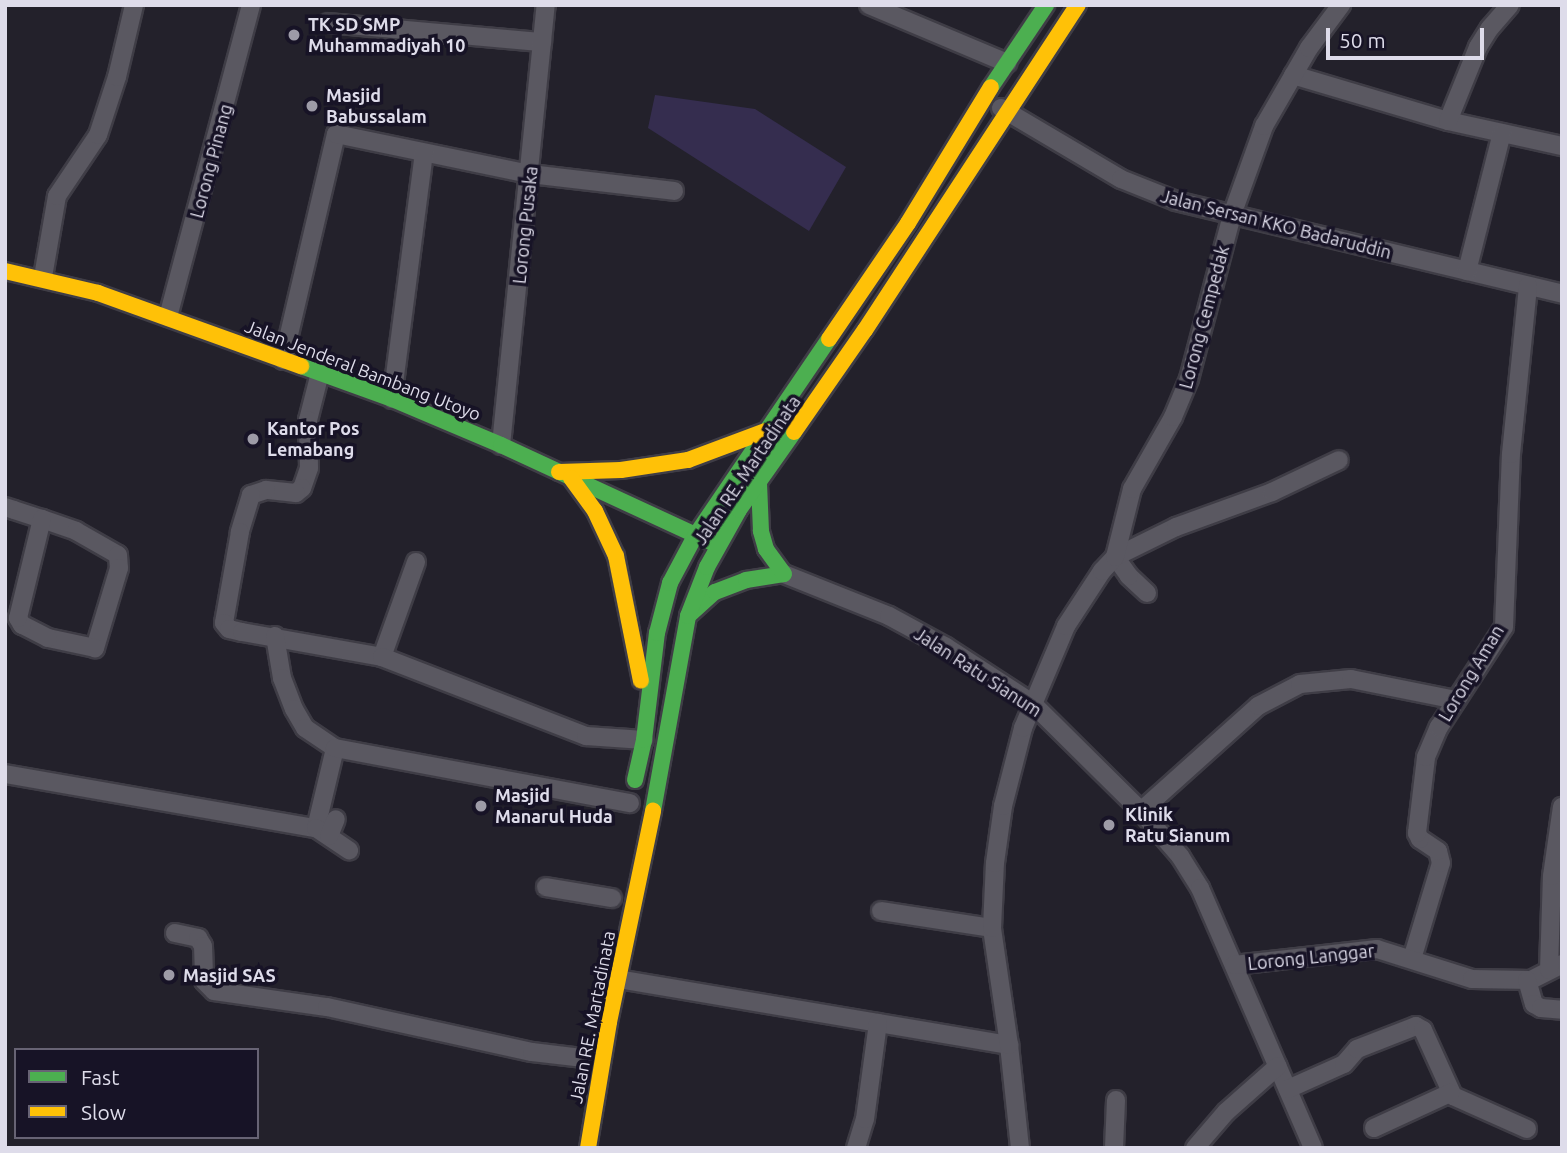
<!DOCTYPE html>
<style>
body{margin:0}
#map{position:relative;width:1567px;height:1153px;overflow:hidden;background:#23212b;font-family:Ubuntu,sans-serif}
div>[style]{position:absolute}
[style*='--x']{left:calc(var(--x)*1px);top:calc(var(--y)*1px);width:calc(var(--w)*1px);rotate:calc(var(--a)*1deg)}
.green>*{inset:0;background:#352d4f}
.roads{filter:drop-shadow(2px 0 #3f3d46) drop-shadow(-2px 0 #3f3d46) drop-shadow(0 2px #3f3d46) drop-shadow(0 -2px #3f3d46)}
.street>*{height:18px;margin:-9px;padding:0 9px;transform-origin:9px;border-radius:9px;background:#5a5861}
.fast>*{height:16px;margin:-8px;padding:0 8px;transform-origin:8px;border-radius:8px;background:#4caf50}
.slow>*{height:16px;margin:-8px;padding:0 8px;transform-origin:8px;border-radius:8px;background:#ffc107}
.dots>*{width:19px;height:19px;translate:-50% -50%;box-sizing:border-box;border:4px solid #171326;border-radius:50%}
span{translate:-50% -50%;white-space:nowrap;text-align:center;line-height:1.15;-webkit-text-stroke:7px #171326;paint-order:stroke}
.poi-label{font-size:18px;color:#dedcea;font-weight:700}
.left{translate:0 -50%;text-align:left}
.street-label{font-size:18px;color:#dedcea}
.frame{position:absolute;inset:0;border:7px solid #dedcea;pointer-events:none}
.legend{position:absolute;left:14px;top:1048px;width:245px;height:91px;box-sizing:border-box;background:#171326;border:2px solid #676374;margin:0;padding:9px 12px;list-style:none;font-size:21px;color:#dedcea}
.legend li{display:flex;align-items:center;gap:14px;height:35px}
.legend b{width:35px;border:2px solid #676374}
.scale{position:absolute;left:1326px;top:28px;width:158px;height:32px;box-sizing:border-box;border:4px solid #dedcea;border-top:0;padding-left:9px;font-size:21px;line-height:24px;white-space:nowrap;color:#dedcea;-webkit-text-stroke:5px #171326;paint-order:stroke}
</style>
<div id="map">
<div class="green">
<i style="clip-path:polygon(655px 95px,755px 109px,846px 167px,809px 231px,648px 128px)"></i>
</div>
<div class="roads">
<div class="street">
<i style="--x:869;--y:5;--w:150;--a:22.8"></i>
<i style="--x:328;--y:23;--w:215;--a:5.1"></i>
<i style="--x:1293;--y:75;--w:162;--a:16.5"></i>
<i style="--x:1448;--y:121;--w:117;--a:12.4"></i>
<i style="--x:1001;--y:108;--w:139;--a:30.6"></i>
<i style="--x:1121;--y:179;--w:59;--a:21.8"></i>
<i style="--x:1176;--y:201;--w:397;--a:13.5"></i>
<i style="--x:1448;--y:121;--w:80;--a:-67.9"></i>
<i style="--x:1478;--y:47;--w:22;--a:-58"></i>
<i style="--x:1490;--y:28;--w:30;--a:-49"></i>
<i style="--x:1467;--y:271;--w:142;--a:-75.8"></i>
<i style="--x:43;--y:277;--w:82;--a:-80.2"></i>
<i style="--x:57;--y:196;--w:73;--a:-56.1"></i>
<i style="--x:98;--y:135;--w:61;--a:-71.9"></i>
<i style="--x:117;--y:77;--w:74;--a:-76.7"></i>
<i style="--x:168;--y:317;--w:323;--a:-75.1"></i>
<i style="--x:283;--y:360;--w:232;--a:-76.8"></i>
<i style="--x:336;--y:134;--w:198;--a:11.7"></i>
<i style="--x:530;--y:174;--w:145;--a:6.7"></i>
<i style="--x:320;--y:373;--w:49;--a:104.3"></i>
<i style="--x:308;--y:420;--w:48;--a:88.8"></i>
<i style="--x:309;--y:468;--w:21;--a:109"></i>
<i style="--x:302;--y:488;--w:8;--a:140"></i>
<i style="--x:296;--y:493;--w:30;--a:-174"></i>
<i style="--x:266;--y:490;--w:16;--a:162"></i>
<i style="--x:251;--y:495;--w:39;--a:107"></i>
<i style="--x:240;--y:532;--w:92;--a:100"></i>
<i style="--x:224;--y:623;--w:8;--a:50"></i>
<i style="--x:229;--y:629;--w:13;--a:13"></i>
<i style="--x:242;--y:632;--w:142;--a:10.1"></i>
<i style="--x:392;--y:399;--w:247;--a:-82.6"></i>
<i style="--x:501;--y:445;--w:442;--a:-84.2"></i>
<i style="--x:5;--y:507;--w:9;--a:18"></i>
<i style="--x:14;--y:510;--w:29;--a:18"></i>
<i style="--x:42;--y:519;--w:36;--a:19"></i>
<i style="--x:76;--y:531;--w:48;--a:29.7"></i>
<i style="--x:118;--y:555;--w:13;--a:86"></i>
<i style="--x:119;--y:568;--w:84;--a:106.7"></i>
<i style="--x:95;--y:648;--w:48;--a:-168"></i>
<i style="--x:48;--y:638;--w:29;--a:-153"></i>
<i style="--x:22;--y:625;--w:8;--a:-120"></i>
<i style="--x:18;--y:618;--w:102;--a:-76.4"></i>
<i style="--x:416;--y:562;--w:101;--a:109.7"></i>
<i style="--x:382;--y:657;--w:219;--a:21.2"></i>
<i style="--x:586;--y:736;--w:58;--a:3.9"></i>
<i style="--x:784;--y:574;--w:113;--a:21.8"></i>
<i style="--x:889;--y:616;--w:65;--a:28.5"></i>
<i style="--x:946;--y:647;--w:103;--a:33.1"></i>
<i style="--x:1032;--y:703;--w:153;--a:44.7"></i>
<i style="--x:1141;--y:811;--w:60;--a:49.1"></i>
<i style="--x:1180;--y:856;--w:38;--a:58"></i>
<i style="--x:1200;--y:888;--w:283;--a:66.5"></i>
<i style="--x:1147;--y:593;--w:25;--a:-137"></i>
<i style="--x:1129;--y:576;--w:24;--a:-126"></i>
<i style="--x:1115;--y:557;--w:68;--a:-26.2"></i>
<i style="--x:1176;--y:527;--w:102;--a:-20"></i>
<i style="--x:1272;--y:492;--w:74;--a:-25.5"></i>
<i style="--x:275;--y:636;--w:43;--a:80.5"></i>
<i style="--x:282;--y:678;--w:33;--a:69"></i>
<i style="--x:294;--y:709;--w:22;--a:60"></i>
<i style="--x:305;--y:728;--w:36;--a:34"></i>
<i style="--x:5;--y:774;--w:316;--a:9.9"></i>
<i style="--x:316;--y:828;--w:82;--a:-76.6"></i>
<i style="--x:335;--y:748;--w:300;--a:10.6"></i>
<i style="--x:1141;--y:811;--w:157;--a:-41.9"></i>
<i style="--x:1258;--y:706;--w:47;--a:-27.6"></i>
<i style="--x:1300;--y:684;--w:51;--a:-5.6"></i>
<i style="--x:1351;--y:679;--w:107;--a:11.3"></i>
<i style="--x:316;--y:828;--w:40;--a:34"></i>
<i style="--x:329;--y:836;--w:18;--a:-68"></i>
<i style="--x:546;--y:887;--w:67;--a:9.5"></i>
<i style="--x:881;--y:911;--w:112;--a:8.7"></i>
<i style="--x:175;--y:933;--w:24;--a:12"></i>
<i style="--x:198;--y:938;--w:9;--a:58"></i>
<i style="--x:203;--y:946;--w:35;--a:88"></i>
<i style="--x:204;--y:981;--w:14;--a:45"></i>
<i style="--x:214;--y:991;--w:114;--a:8.1"></i>
<i style="--x:327;--y:1007;--w:210;--a:12.4"></i>
<i style="--x:532;--y:1052;--w:50;--a:6.8"></i>
<i style="--x:1412;--y:959;--w:100;--a:-73.2"></i>
<i style="--x:1441;--y:863;--w:12;--a:-104"></i>
<i style="--x:1438;--y:851;--w:22;--a:-146"></i>
<i style="--x:1420;--y:839;--w:7;--a:-117"></i>
<i style="--x:1417;--y:833;--w:77;--a:-83.2"></i>
<i style="--x:1426;--y:757;--w:33;--a:-67"></i>
<i style="--x:1439;--y:727;--w:119;--a:-57"></i>
<i style="--x:1504;--y:627;--w:173;--a:-87.7"></i>
<i style="--x:1511;--y:454;--w:169;--a:-84.2"></i>
<i style="--x:1234;--y:965;--w:144;--a:-6.4"></i>
<i style="--x:1377;--y:949;--w:100;--a:17.5"></i>
<i style="--x:1472;--y:979;--w:59;--a:1"></i>
<i style="--x:1531;--y:980;--w:35;--a:-27"></i>
<i style="--x:1549;--y:970;--w:94;--a:-88.2"></i>
<i style="--x:1552;--y:876;--w:70;--a:-81.8"></i>
<i style="--x:618;--y:979;--w:397;--a:9.6"></i>
<i style="--x:1009;--y:1045;--w:104;--a:83.9"></i>
<i style="--x:1527;--y:980;--w:25;--a:74"></i>
<i style="--x:1534;--y:1004;--w:8;--a:30"></i>
<i style="--x:1541;--y:1008;--w:21;--a:5"></i>
<i style="--x:1009;--y:1045;--w:118;--a:-98.3"></i>
<i style="--x:992;--y:928;--w:65;--a:-87.4"></i>
<i style="--x:995;--y:863;--w:58;--a:-82"></i>
<i style="--x:1003;--y:806;--w:81;--a:-75.6"></i>
<i style="--x:1023;--y:728;--w:111;--a:-67.1"></i>
<i style="--x:1066;--y:626;--w:66;--a:-56.8"></i>
<i style="--x:1102;--y:571;--w:19;--a:-47"></i>
<i style="--x:1115;--y:557;--w:70;--a:-76"></i>
<i style="--x:1132;--y:489;--w:83;--a:-60.3"></i>
<i style="--x:1173;--y:417;--w:41;--a:-67.2"></i>
<i style="--x:1189;--y:379;--w:170;--a:-75.3"></i>
<i style="--x:1232;--y:215;--w:95;--a:-70.2"></i>
<i style="--x:1264;--y:126;--w:90;--a:-60"></i>
<i style="--x:1309;--y:48;--w:54;--a:-53.3"></i>
<i style="--x:1288;--y:1089;--w:61;--a:-24.1"></i>
<i style="--x:1344;--y:1064;--w:20;--a:-49"></i>
<i style="--x:1357;--y:1049;--w:63;--a:-21.3"></i>
<i style="--x:1416;--y:1026;--w:8;--a:30"></i>
<i style="--x:1423;--y:1030;--w:72;--a:65.6"></i>
<i style="--x:1453;--y:1096;--w:81;--a:24"></i>
<i style="--x:1374;--y:1128;--w:84;--a:-24.7"></i>
<i style="--x:856;--y:1148;--w:30;--a:-73"></i>
<i style="--x:865;--y:1119;--w:97;--a:-82.3"></i>
<i style="--x:1114;--y:1148;--w:48;--a:-87.6"></i>
<i style="--x:1195;--y:1148;--w:48;--a:-49.3"></i>
<i style="--x:1226;--y:1112;--w:69;--a:-41.5"></i>
</div>
<div class="fast">
<i style="--x:991;--y:87;--w:99;--a:-56.1"></i>
<i style="--x:301;--y:366;--w:97;--a:19.9"></i>
<i style="--x:392;--y:399;--w:118;--a:22.9"></i>
<i style="--x:501;--y:445;--w:231;--a:24.8"></i>
<i style="--x:688;--y:616;--w:36;--a:-42"></i>
<i style="--x:715;--y:592;--w:33;--a:-21"></i>
<i style="--x:746;--y:580;--w:38;--a:-9"></i>
<i style="--x:784;--y:574;--w:31;--a:-126"></i>
<i style="--x:766;--y:549;--w:19;--a:-106"></i>
<i style="--x:761;--y:531;--w:48;--a:-92.4"></i>
<i style="--x:635;--y:780;--w:41;--a:-77.3"></i>
<i style="--x:644;--y:740;--w:108;--a:-83.1"></i>
<i style="--x:657;--y:633;--w:52;--a:-75.4"></i>
<i style="--x:670;--y:583;--w:53;--a:-62"></i>
<i style="--x:695;--y:536;--w:238;--a:-55.8"></i>
<i style="--x:653;--y:811;--w:198;--a:-79.8"></i>
<i style="--x:688;--y:616;--w:53;--a:-68.8"></i>
<i style="--x:707;--y:567;--w:65;--a:-60.7"></i>
<i style="--x:739;--y:510;--w:95;--a:-54.8"></i>
</div>
<div class="slow">
<i style="--x:5;--y:271;--w:96;--a:13.3"></i>
<i style="--x:98;--y:293;--w:216;--a:19.8"></i>
<i style="--x:829;--y:339;--w:140;--a:-55.7"></i>
<i style="--x:908;--y:223;--w:159;--a:-58.6"></i>
<i style="--x:794;--y:432;--w:124;--a:-55.2"></i>
<i style="--x:865;--y:330;--w:389;--a:-56.8"></i>
<i style="--x:559;--y:472;--w:62;--a:-1.8"></i>
<i style="--x:621;--y:470;--w:68;--a:-8.5"></i>
<i style="--x:688;--y:460;--w:82;--a:-20.6"></i>
<i style="--x:571;--y:478;--w:41;--a:54"></i>
<i style="--x:595;--y:511;--w:50;--a:65"></i>
<i style="--x:616;--y:556;--w:127;--a:78.7"></i>
<i style="--x:588;--y:1148;--w:128;--a:-80.5"></i>
<i style="--x:609;--y:1022;--w:216;--a:-78.2"></i>
</div>
</div>
<div class="dots">
<i style="left:294px;top:35px;background:#9d9ba7"></i>
<i style="left:312px;top:106px;background:#9d9ba7"></i>
<i style="left:253px;top:439px;background:#9d9ba7"></i>
<i style="left:481px;top:806px;background:#9d9ba7"></i>
<i style="left:1109px;top:825px;background:#9d9ba7"></i>
<i style="left:169px;top:975px;background:#9d9ba7"></i>
</div>
<div class="poi-label">
<span class="left" style="left:308px;top:35px">TK SD SMP<br>Muhammadiyah 10</span>
<span class="left" style="left:326px;top:106px">Masjid<br>Babussalam</span>
<span class="left" style="left:267px;top:439px">Kantor Pos<br>Lemabang</span>
<span class="left" style="left:495px;top:806px">Masjid<br>Manarul Huda</span>
<span class="left" style="left:1125px;top:825px">Klinik<br>Ratu Sianum</span>
<span class="left" style="left:183px;top:975px">Masjid SAS</span>
</div>
<div class="street-label">
<span style="left:211px;top:161px;rotate:-75deg">Lorong Pinang</span>
<span style="left:1276px;top:224px;rotate:14deg">Jalan Sersan KKO Badaruddin</span>
<span style="left:525px;top:225px;rotate:-84deg">Lorong Pusaka</span>
<span style="left:1204px;top:317px;rotate:-75deg">Lorong Cempedak</span>
<span style="left:363px;top:370px;rotate:21deg">Jalan Jenderal Bambang Utoyo</span>
<span style="left:747px;top:470px;rotate:-56deg">Jalan RE. Martadinata</span>
<span style="left:978px;top:672px;rotate:33deg">Jalan Ratu Sianum</span>
<span style="left:1471px;top:673px;rotate:-59deg">Lorong Aman</span>
<span style="left:1311px;top:957px;rotate:-6deg">Lorong Langgar</span>
<span style="left:592px;top:1017px;rotate:-79deg">Jalan RE. Martadinata</span>
</div>
<div class="frame"></div>
<ul class="legend">
<li><b style="height:9px;background:#4caf50"></b>Fast</li>
<li><b style="height:9px;background:#ffc107"></b>Slow</li>
</ul>
<div class="scale">50 m</div>
</div>
